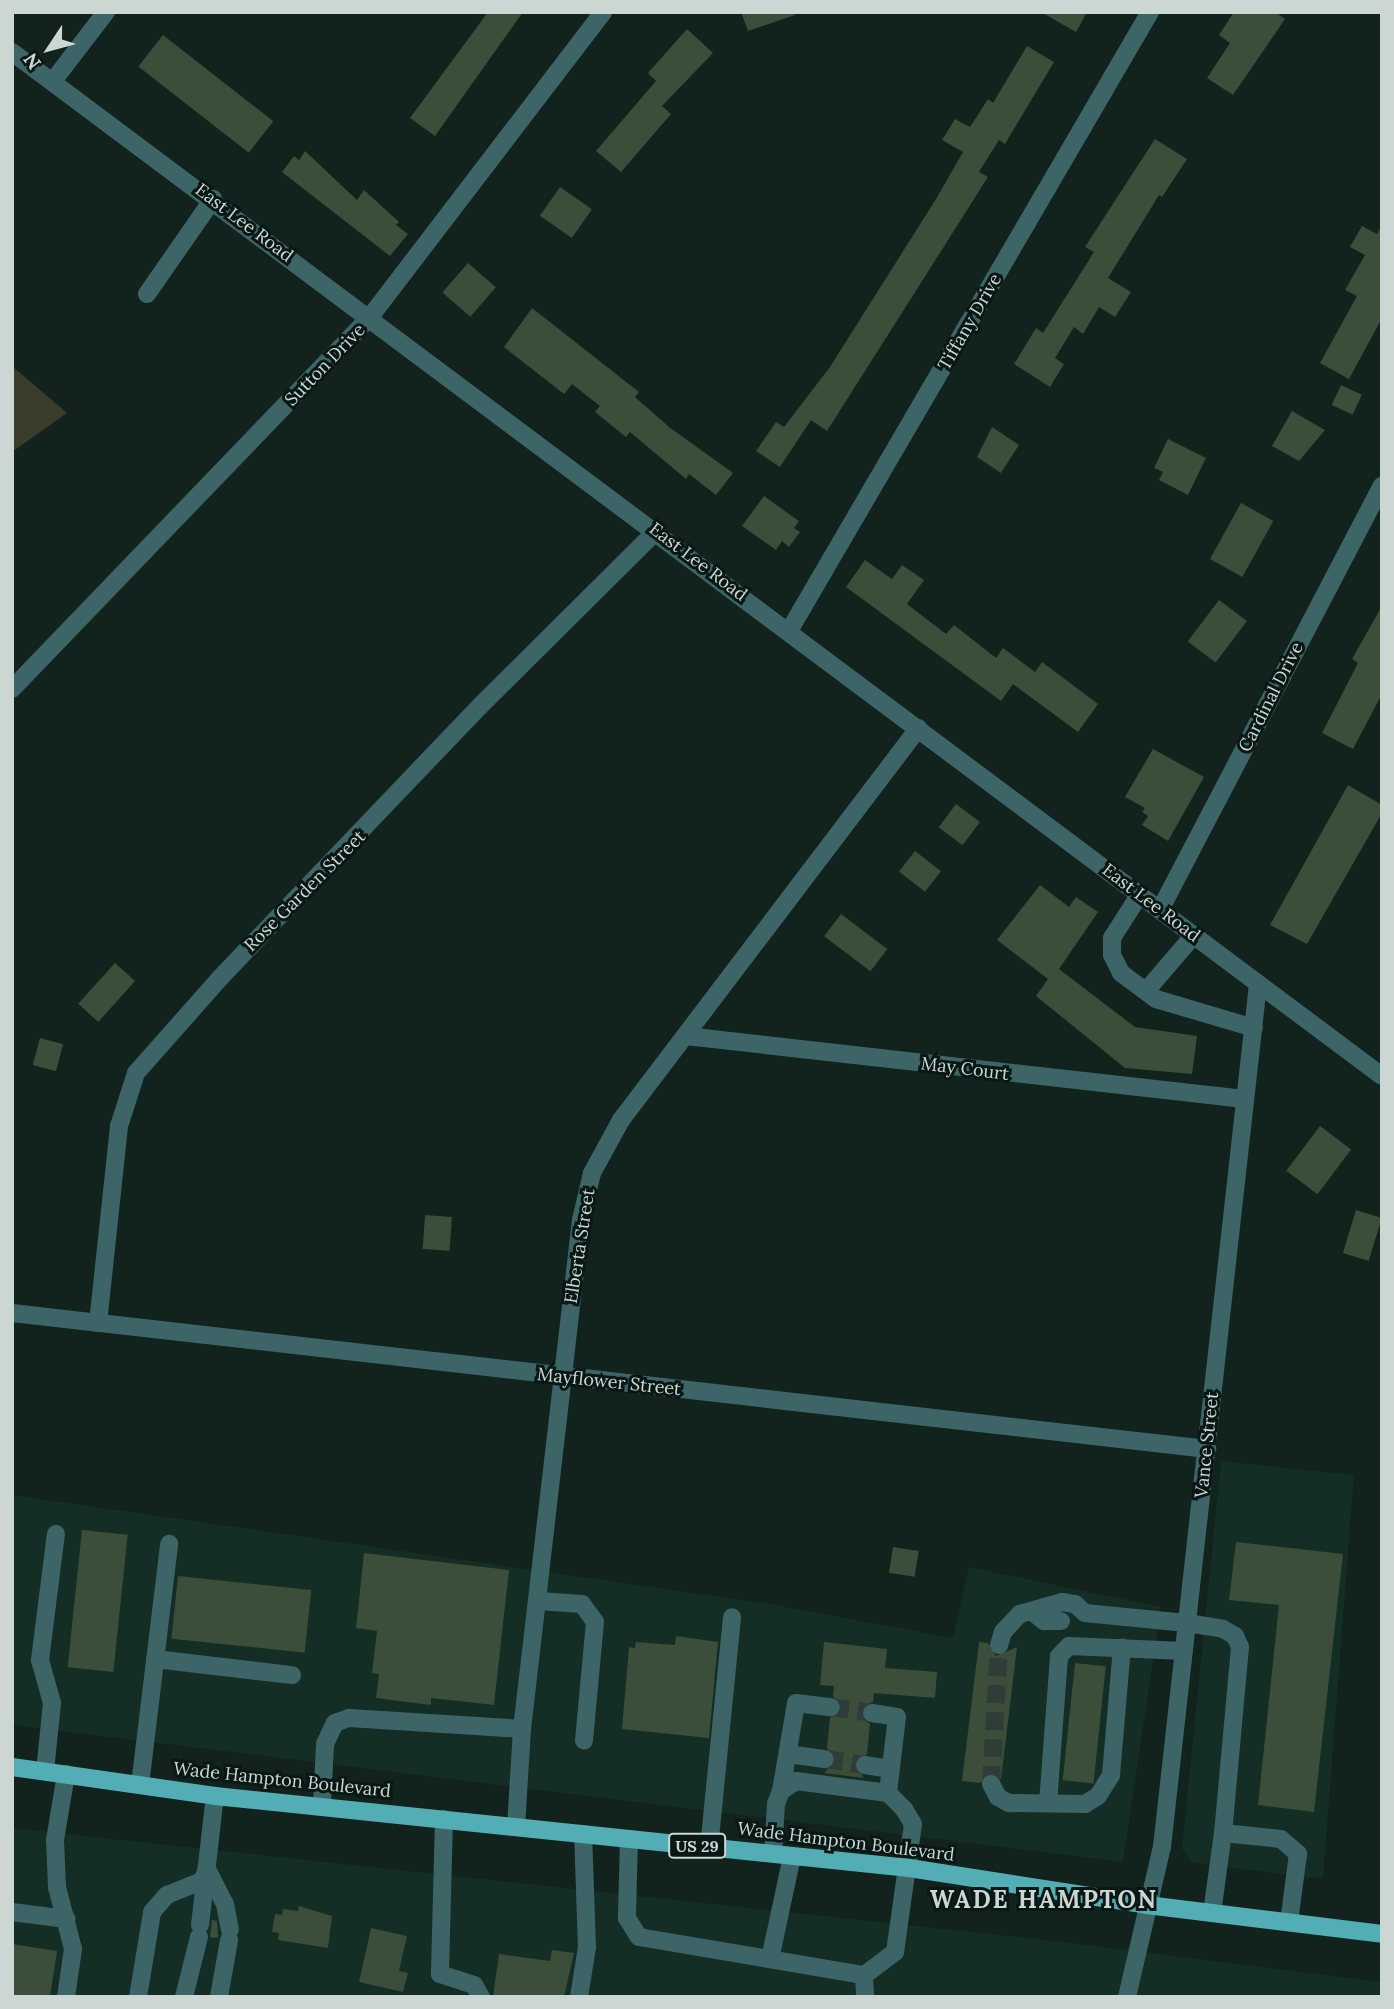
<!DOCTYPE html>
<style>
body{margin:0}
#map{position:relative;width:1394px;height:2009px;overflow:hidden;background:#12221d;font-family:Lora,serif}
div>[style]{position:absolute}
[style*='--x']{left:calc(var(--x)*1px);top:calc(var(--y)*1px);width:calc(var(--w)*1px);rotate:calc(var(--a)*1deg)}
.built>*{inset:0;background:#142d25}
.green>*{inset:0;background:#3b3d2b}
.building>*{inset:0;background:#3a4e39;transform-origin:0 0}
.minor-tunnel>*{height:18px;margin-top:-9px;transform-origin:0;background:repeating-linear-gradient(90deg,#2e3d38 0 18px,transparent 0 27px)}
.minor>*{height:18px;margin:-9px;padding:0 9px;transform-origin:9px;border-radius:9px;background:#3d6568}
.major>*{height:18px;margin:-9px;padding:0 9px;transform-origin:9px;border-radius:9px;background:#52aeb4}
span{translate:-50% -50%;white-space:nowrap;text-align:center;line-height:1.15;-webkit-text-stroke:6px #091814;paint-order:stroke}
.shield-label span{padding:2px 5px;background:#091814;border:2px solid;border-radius:5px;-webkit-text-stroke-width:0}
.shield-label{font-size:16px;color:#ccd6d2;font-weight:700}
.street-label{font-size:18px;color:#ccd6d2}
.district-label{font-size:24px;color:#ccd6d2;font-weight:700;letter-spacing:2px}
.frame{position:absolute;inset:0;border:14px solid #ccd6d2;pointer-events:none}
.north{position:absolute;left:14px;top:14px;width:70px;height:70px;-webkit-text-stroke:5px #091814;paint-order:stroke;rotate:234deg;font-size:19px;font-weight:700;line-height:28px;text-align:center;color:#ccd6d2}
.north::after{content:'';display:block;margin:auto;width:24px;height:32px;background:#ccd6d2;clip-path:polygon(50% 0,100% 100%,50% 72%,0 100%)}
</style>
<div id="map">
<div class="built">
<i style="clip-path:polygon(1221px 1461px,1354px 1475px,1323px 1879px,1192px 1863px,1182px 1849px)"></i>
<i style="clip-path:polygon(12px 1495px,770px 1604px,953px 1638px,969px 1567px,1161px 1607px,1123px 1862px,12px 1725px)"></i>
<i style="clip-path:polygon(12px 1828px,1064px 1942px,1382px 1982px,1382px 1997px,12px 1997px)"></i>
</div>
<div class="green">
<i style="clip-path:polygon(12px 366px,67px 413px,12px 452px)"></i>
</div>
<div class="building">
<i style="clip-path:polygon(488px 12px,523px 12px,435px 136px,410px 118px)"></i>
<i style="clip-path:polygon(741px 12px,794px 12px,795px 15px,748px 31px)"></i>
<i style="clip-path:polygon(1041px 12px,1087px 12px,1076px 32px)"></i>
<i style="clip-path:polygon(1234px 12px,1275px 12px,1285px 19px,1233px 95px,1207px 78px,1230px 43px,1219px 35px)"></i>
<i style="clip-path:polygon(687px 29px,713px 53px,662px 106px,671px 114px,621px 172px,596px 151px,656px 81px,648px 73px)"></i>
<i style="left:163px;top:35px;width:140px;height:40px;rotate:38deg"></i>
<i style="clip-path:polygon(1027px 46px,1054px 62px,1005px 144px,999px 140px,979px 172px,988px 177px,827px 431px,811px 420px,780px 467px,756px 451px,776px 422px,784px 427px,830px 367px,936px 199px,963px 152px,942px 140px,955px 119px,970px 127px,988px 99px,993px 103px)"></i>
<i style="clip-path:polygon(1155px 139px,1187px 159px,1162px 197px,1159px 195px,1108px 278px,1131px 292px,1115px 317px,1099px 307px,1083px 334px,1074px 327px,1055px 358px,1064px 364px,1050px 387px,1014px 364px,1036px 328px,1043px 333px,1094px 252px,1085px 247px)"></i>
<i style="clip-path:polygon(305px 151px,357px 200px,364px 190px,399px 222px,396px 225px,408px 234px,390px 256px,282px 172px,294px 156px,299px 160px)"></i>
<i style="left:560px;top:187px;width:39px;height:35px;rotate:35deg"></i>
<i style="clip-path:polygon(1382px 225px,1382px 318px,1349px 379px,1320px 363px,1357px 296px,1345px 290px,1365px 255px,1350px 247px,1362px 226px,1377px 234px)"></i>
<i style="left:468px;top:263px;width:37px;height:39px;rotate:41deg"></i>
<i style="clip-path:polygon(532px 308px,639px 392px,635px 397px,669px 427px,733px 473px,716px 495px,689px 474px,686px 479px,630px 432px,626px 437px,595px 412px,600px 406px,572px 384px,564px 394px,504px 347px)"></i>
<i style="left:1341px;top:385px;width:23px;height:22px;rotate:25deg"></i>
<i style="clip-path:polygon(1292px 411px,1325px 430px,1299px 461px,1272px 446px)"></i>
<i style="clip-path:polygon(992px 427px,1019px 445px,1001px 473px,977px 457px)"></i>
<i style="clip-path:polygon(1168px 439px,1206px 458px,1188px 495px,1159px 480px,1163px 472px,1154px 468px)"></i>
<i style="clip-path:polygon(764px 496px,799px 521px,794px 528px,800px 532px,789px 547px,782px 541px,776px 550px,742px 526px)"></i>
<i style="left:1241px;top:503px;width:37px;height:64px;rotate:29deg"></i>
<i style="clip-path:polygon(865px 560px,892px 579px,902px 565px,924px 580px,907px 604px,946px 634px,954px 625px,996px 658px,1003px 648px,1035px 672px,1042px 662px,1098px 704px,1078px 732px,1013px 684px,1001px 701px,846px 587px)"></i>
<i style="left:1219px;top:600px;width:35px;height:52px;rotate:37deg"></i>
<i style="clip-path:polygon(1382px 606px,1382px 694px,1353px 749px,1322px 733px,1358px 663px,1352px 659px)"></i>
<i style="clip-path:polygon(1153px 749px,1204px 777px,1168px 841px,1142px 825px,1148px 816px,1142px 812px,1145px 808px,1125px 797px)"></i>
<i style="clip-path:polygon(1348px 785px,1382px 805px,1382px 813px,1307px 944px,1270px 925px)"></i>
<i style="left:956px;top:804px;width:30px;height:29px;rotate:37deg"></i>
<i style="left:915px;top:851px;width:33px;height:26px;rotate:38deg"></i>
<i style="clip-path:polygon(1040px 885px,1069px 907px,1076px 897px,1098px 912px,1059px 969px,1135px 1027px,1197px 1036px,1192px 1074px,1125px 1068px,1036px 996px,1048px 979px,997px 940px)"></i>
<i style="left:841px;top:914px;width:58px;height:28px;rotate:37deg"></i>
<i style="left:115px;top:963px;width:27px;height:55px;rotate:42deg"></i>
<i style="left:40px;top:1038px;width:24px;height:28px;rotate:15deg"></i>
<i style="left:1320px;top:1126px;width:39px;height:56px;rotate:37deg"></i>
<i style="left:1356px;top:1210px;width:27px;height:45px;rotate:17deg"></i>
<i style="left:425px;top:1215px;width:27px;height:34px;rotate:4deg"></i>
<i style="left:82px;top:1530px;width:46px;height:138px;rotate:6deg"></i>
<i style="clip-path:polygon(1236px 1542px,1343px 1554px,1314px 1812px,1258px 1805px,1279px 1605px,1229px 1600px)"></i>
<i style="left:893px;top:1547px;width:26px;height:26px;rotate:9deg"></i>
<i style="clip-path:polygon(364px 1553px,509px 1570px,494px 1705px,431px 1698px,431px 1705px,376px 1698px,379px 1674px,372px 1673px,377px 1631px,356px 1628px)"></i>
<i style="left:178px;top:1576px;width:134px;height:63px;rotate:6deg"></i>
<i style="clip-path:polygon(676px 1636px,718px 1642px,709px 1738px,622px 1729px,629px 1647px,635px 1648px,636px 1642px,675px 1645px)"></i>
<i style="clip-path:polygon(824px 1642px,887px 1649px,885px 1668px,937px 1672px,935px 1698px,874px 1693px,873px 1702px,863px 1706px,862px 1718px,870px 1724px,867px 1754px,854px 1764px,864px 1778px,824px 1773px,836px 1760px,827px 1748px,830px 1718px,842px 1708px,833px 1696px,834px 1686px,820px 1685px)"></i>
<i style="clip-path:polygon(979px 1642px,988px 1643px,996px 1656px,1017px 1647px,1001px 1779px,991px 1773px,980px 1783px,962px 1781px)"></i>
<i style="left:1075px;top:1663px;width:31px;height:118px;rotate:6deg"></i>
<i style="clip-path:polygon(299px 1906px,332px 1916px,328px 1948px,278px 1940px,279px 1933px,272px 1932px,275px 1914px,282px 1915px,283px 1909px,298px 1911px)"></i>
<i style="clip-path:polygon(212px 1920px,217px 1921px,218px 1938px,210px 1937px)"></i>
<i style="clip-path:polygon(371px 1928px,407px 1936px,399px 1971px,408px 1973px,403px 1992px,359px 1982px)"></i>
<i style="clip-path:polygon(12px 1944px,57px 1951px,50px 1997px,12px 1997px)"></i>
<i style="clip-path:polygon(552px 1950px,574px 1953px,564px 1997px,493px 1997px,499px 1954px,550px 1961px)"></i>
</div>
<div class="minor-tunnel">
<i style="--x:831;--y:1707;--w:41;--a:8.3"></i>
<i style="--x:825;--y:1759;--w:40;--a:8.5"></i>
<i style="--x:991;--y:1784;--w:139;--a:-86.7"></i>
</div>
<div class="minor">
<i style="--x:12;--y:52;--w:1710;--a:36.78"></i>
<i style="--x:53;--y:81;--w:87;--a:-52.5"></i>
<i style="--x:147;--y:294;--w:116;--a:-55.2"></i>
<i style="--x:789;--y:631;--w:717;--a:-59.75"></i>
<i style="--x:12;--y:689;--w:516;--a:-46.1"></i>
<i style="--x:370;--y:317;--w:384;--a:-52.6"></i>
<i style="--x:1140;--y:894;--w:52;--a:122.5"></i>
<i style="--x:1112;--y:938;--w:17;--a:90"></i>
<i style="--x:1112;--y:955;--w:20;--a:63"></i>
<i style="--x:1121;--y:973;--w:44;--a:36.6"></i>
<i style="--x:1156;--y:999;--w:102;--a:16.5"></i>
<i style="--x:1160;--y:910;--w:479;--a:-62.4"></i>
<i style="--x:1146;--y:991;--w:74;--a:-49.4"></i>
<i style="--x:686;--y:1036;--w:562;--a:6.44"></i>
<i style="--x:12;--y:1313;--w:1203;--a:6.49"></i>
<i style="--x:98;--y:1323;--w:198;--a:-83.9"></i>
<i style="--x:119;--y:1126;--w:56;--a:-72.2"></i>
<i style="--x:136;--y:1073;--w:127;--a:-48.5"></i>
<i style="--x:220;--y:978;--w:376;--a:-46.3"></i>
<i style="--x:480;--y:706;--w:248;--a:-44.8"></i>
<i style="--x:538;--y:1601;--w:44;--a:3.9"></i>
<i style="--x:582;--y:1604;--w:22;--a:54"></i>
<i style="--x:595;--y:1622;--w:119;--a:95.3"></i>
<i style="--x:1034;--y:1613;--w:13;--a:39"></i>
<i style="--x:1044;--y:1621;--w:17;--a:0"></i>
<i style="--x:999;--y:1645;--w:14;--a:-73"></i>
<i style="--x:1003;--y:1632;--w:25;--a:-47"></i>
<i style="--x:1020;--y:1614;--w:44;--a:-15.9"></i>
<i style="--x:1062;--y:1602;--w:13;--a:9"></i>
<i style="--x:1075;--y:1604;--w:13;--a:42"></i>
<i style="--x:1085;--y:1613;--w:102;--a:5.6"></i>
<i style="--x:1187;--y:1623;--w:36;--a:9"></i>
<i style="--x:1223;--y:1629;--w:14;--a:30"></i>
<i style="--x:1235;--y:1636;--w:12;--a:66"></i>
<i style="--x:1240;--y:1647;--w:187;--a:95.2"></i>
<i style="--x:1223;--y:1833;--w:58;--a:5.9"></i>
<i style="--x:1281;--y:1839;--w:23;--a:41"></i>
<i style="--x:1298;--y:1854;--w:69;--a:97.5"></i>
<i style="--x:155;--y:1659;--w:138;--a:6.7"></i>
<i style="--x:872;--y:1713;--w:25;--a:9"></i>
<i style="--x:897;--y:1717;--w:77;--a:96.8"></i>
<i style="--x:788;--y:1754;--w:37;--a:8"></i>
<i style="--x:865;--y:1765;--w:26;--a:9"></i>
<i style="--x:45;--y:1771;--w:68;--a:-84.1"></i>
<i style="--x:52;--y:1703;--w:45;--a:-105.6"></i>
<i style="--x:40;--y:1660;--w:127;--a:-82.8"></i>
<i style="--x:991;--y:1784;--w:15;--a:62"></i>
<i style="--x:998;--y:1797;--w:13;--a:29"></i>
<i style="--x:1009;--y:1803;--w:76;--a:0.8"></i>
<i style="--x:1085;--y:1804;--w:15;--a:-32"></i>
<i style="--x:1098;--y:1796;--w:25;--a:-58"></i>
<i style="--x:1111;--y:1775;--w:128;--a:-85.1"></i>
<i style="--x:140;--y:1785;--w:243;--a:-83.1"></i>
<i style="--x:781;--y:1791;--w:89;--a:-80.3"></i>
<i style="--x:796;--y:1703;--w:35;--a:7"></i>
<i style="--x:1048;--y:1803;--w:147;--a:-85.7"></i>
<i style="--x:1059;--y:1656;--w:14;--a:-45"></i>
<i style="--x:1069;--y:1646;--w:115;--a:2.5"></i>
<i style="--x:322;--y:1804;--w:60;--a:-87.1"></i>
<i style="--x:325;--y:1744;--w:23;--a:-65"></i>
<i style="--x:335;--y:1723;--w:15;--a:-20"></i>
<i style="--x:349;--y:1718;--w:173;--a:3.6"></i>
<i style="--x:444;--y:1819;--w:155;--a:91.5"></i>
<i style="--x:440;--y:1974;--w:36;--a:18"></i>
<i style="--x:474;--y:1985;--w:14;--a:60"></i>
<i style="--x:516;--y:1827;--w:98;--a:-86.5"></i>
<i style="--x:522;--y:1729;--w:512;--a:-83.39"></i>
<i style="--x:581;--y:1220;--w:48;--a:-76.8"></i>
<i style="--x:592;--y:1173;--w:60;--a:-61.3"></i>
<i style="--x:621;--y:1120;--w:492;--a:-52.8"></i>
<i style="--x:629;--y:1839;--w:79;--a:91.5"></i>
<i style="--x:627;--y:1918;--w:22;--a:58"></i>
<i style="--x:639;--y:1937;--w:228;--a:9.6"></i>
<i style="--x:864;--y:1975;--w:22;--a:87"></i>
<i style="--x:709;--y:1848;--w:232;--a:-84.3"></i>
<i style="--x:773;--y:1854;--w:50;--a:-86.6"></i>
<i style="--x:776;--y:1804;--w:14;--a:-69"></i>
<i style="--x:781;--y:1791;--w:18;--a:-34"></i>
<i style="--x:796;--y:1781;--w:93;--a:7.4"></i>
<i style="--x:888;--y:1793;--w:23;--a:45"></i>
<i style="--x:904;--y:1809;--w:17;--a:59"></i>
<i style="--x:913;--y:1824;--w:129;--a:98"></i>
<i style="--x:895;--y:1952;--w:39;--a:143"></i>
<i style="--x:207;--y:1869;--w:39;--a:63"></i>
<i style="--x:225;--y:1904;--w:26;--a:79"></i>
<i style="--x:12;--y:1912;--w:55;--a:7.3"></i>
<i style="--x:1212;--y:1913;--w:81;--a:-82.2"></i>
<i style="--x:200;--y:1925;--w:130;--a:-83.4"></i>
<i style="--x:770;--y:1959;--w:105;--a:-77.9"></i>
<i style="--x:66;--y:1997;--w:49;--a:-81.7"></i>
<i style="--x:73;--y:1949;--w:64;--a:-104.5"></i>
<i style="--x:57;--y:1887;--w:47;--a:-92.4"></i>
<i style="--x:55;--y:1840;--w:67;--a:-80.5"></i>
<i style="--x:138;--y:1997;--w:86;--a:-80.6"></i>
<i style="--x:152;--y:1912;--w:23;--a:-49"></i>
<i style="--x:167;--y:1895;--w:38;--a:-22"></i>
<i style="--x:202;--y:1881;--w:13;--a:-67"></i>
<i style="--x:184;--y:1997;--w:62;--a:-76"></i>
<i style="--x:219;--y:1997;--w:58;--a:-80"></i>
<i style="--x:579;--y:1997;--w:51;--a:-80.9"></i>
<i style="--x:587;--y:1947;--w:113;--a:-92"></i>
<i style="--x:1127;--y:1997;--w:154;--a:-76.9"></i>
<i style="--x:1162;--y:1847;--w:868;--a:-83.65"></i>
</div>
<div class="major">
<i style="--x:12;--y:1767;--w:205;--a:8.1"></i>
<i style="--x:215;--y:1796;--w:698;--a:5.92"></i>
<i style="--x:909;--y:1868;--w:241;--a:8.8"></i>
<i style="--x:1147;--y:1905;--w:237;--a:7"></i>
</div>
<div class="shield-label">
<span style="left:697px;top:1846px">US 29</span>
</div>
<div class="street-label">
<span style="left:244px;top:223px;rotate:37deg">East Lee Road</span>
<span style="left:970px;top:322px;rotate:-60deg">Tiffany Drive</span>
<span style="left:325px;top:365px;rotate:-46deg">Sutton Drive</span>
<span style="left:698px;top:562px;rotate:37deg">East Lee Road</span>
<span style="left:1271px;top:697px;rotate:-63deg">Cardinal Drive</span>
<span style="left:305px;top:891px;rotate:-45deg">Rose Garden Street</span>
<span style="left:1151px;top:903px;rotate:37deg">East Lee Road</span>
<span style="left:965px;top:1069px;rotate:7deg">May Court</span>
<span style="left:580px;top:1246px;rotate:-81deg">Elberta Street</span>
<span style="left:609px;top:1382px;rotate:6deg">Mayflower Street</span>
<span style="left:1207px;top:1445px;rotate:-84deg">Vance Street</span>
<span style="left:282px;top:1780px;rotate:6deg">Wade Hampton Boulevard</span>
<span style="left:846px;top:1842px;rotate:7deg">Wade Hampton Boulevard</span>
</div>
<div class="district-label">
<span style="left:1044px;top:1900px">WADE HAMPTON</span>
</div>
<div class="frame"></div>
<div class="north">N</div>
</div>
